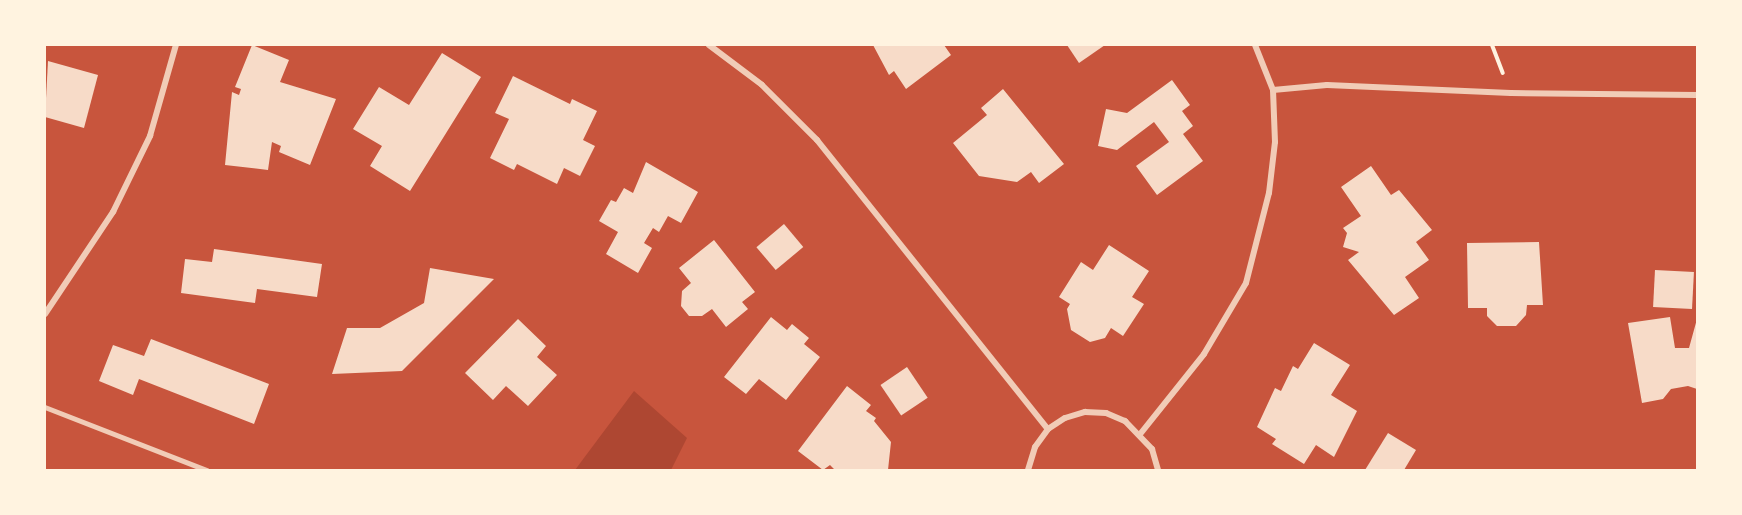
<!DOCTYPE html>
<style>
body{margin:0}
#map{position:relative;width:1742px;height:515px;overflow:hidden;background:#c8553d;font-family:"Asap Condensed",sans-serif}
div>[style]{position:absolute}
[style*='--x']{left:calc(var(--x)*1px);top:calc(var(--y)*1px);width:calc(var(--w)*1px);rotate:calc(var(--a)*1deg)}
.green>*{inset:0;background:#ae4732}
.building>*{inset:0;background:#f7dbc8;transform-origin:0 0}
.path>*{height:4px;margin:-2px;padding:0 2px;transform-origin:2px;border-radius:2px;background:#fff3e0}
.service>*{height:4.5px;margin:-2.25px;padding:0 2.25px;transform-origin:2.25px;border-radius:2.25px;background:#f1ccb7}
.minor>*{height:6px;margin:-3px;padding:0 3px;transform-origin:3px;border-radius:3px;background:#f1ccb7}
span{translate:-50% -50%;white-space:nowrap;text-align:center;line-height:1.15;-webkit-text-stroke:4.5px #fff3e0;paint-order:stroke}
.frame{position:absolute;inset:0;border:46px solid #fff3e0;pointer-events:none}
</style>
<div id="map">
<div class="green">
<i style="clip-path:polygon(634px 391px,687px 438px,671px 470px,575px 470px)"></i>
</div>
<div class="building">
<i style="clip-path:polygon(252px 45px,289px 60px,280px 82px,336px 99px,310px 165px,279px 152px,281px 146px,272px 142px,268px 170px,225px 165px,232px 92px,239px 95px,241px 89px,235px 87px)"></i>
<i style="clip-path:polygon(873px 45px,944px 45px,951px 55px,906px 89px,894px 71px,889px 75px)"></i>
<i style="clip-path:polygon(1067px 45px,1105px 45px,1079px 63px)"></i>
<i style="clip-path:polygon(442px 53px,481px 77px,410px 191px,370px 166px,382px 146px,353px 129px,379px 87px,409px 105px)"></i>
<i style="clip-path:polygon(48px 61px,98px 75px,84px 128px,45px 117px)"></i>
<i style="clip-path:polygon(513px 76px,570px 104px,572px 99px,597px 111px,583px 140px,595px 146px,580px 176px,564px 168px,557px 184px,517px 164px,514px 170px,490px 158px,509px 119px,495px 113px)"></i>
<i style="clip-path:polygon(1172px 80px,1190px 105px,1182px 111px,1193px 126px,1183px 134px,1203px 161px,1157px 195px,1136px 166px,1169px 142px,1154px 122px,1117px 150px,1098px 146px,1106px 109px,1127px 113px)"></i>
<i style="clip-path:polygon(1003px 89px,1064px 164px,1039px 183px,1031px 172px,1017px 182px,979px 176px,953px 143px,987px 115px,981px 108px)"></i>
<i style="clip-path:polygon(646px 162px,698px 192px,681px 223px,668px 216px,659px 232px,653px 228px,644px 243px,652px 248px,638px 273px,606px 254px,618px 232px,599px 221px,611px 200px,616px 202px,624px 188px,633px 193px)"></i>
<i style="clip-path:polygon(1371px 166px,1391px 195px,1399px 190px,1432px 230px,1416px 242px,1429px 260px,1405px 277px,1419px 298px,1394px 315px,1348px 260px,1359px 252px,1343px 247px,1347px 233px,1343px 228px,1361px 216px,1341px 187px)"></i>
<i style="left:784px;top:224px;width:30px;height:36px;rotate:50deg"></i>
<i style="clip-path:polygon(714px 240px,755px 292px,742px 302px,748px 309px,726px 327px,712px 309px,702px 316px,689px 316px,681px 306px,682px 291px,691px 283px,679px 268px)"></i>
<i style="clip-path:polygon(1539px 242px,1543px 305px,1527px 305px,1526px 315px,1516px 326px,1497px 326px,1487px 316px,1487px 308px,1468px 308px,1467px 243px)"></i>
<i style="clip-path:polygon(1109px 245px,1149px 271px,1132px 297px,1144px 304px,1123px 336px,1111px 328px,1105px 338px,1090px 342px,1071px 330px,1067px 309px,1070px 304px,1059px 297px,1081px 262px,1093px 270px)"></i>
<i style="clip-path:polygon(214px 249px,322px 264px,317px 297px,257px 289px,255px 303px,181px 293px,185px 259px,212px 262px)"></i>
<i style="clip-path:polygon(430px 268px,494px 279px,402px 371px,332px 374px,347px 328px,380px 328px,424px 303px)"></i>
<i style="left:1655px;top:270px;width:39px;height:37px;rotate:3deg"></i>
<i style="clip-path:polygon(771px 317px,787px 330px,792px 324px,809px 338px,804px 344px,820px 357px,786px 400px,759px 379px,746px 394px,724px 377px)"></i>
<i style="clip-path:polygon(1670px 317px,1675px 348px,1689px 348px,1697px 319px,1697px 389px,1688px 386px,1671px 389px,1663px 399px,1642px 403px,1628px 323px)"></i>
<i style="clip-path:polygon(518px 319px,546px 346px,537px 357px,557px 375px,528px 406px,506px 386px,493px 400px,465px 373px)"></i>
<i style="clip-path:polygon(151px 339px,269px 384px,254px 424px,139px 379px,133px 395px,99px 381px,113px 345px,144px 356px)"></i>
<i style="clip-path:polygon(1314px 343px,1350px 365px,1331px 395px,1357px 411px,1334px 457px,1316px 445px,1304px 464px,1272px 444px,1276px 439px,1257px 427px,1275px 388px,1281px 391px,1293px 366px,1298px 369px)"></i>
<i style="left:907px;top:367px;width:37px;height:32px;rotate:56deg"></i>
<i style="clip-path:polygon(847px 386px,871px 405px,866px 411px,876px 418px,874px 421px,891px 442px,888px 470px,835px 470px,830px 465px,823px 470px,798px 451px)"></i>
<i style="clip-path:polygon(1388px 433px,1416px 450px,1404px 470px,1365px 470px)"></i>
</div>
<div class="path">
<i style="--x:1492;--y:45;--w:30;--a:69"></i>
</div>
<div class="service">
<i style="--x:45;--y:407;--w:174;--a:21.3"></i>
</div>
<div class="minor">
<i style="--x:709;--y:45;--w:66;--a:37"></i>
<i style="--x:762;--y:85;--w:78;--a:45"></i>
<i style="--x:817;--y:140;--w:370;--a:51.4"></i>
<i style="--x:1273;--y:90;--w:54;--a:-5.3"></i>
<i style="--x:1327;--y:85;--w:184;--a:2.5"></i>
<i style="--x:1511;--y:93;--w:186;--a:0.6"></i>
<i style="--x:45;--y:314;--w:123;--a:-56.3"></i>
<i style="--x:113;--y:212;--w:85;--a:-64"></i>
<i style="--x:150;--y:136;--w:95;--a:-74.1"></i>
<i style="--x:1141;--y:433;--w:101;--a:-51.4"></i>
<i style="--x:1204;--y:354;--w:82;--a:-59.4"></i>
<i style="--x:1246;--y:283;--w:93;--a:-75.7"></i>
<i style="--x:1269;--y:193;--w:51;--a:-83.3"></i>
<i style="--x:1275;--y:142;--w:52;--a:-92.2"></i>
<i style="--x:1273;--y:90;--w:48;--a:-111.8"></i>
<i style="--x:1028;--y:470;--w:24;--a:-73"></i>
<i style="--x:1035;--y:447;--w:22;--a:-54"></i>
<i style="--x:1048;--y:429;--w:20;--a:-33"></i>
<i style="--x:1065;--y:418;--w:21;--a:-17"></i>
<i style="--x:1085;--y:412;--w:21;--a:3"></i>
<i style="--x:1106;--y:413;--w:21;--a:23"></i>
<i style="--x:1125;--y:421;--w:39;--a:46"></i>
<i style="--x:1152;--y:449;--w:22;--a:74"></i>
</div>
<div class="frame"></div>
</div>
